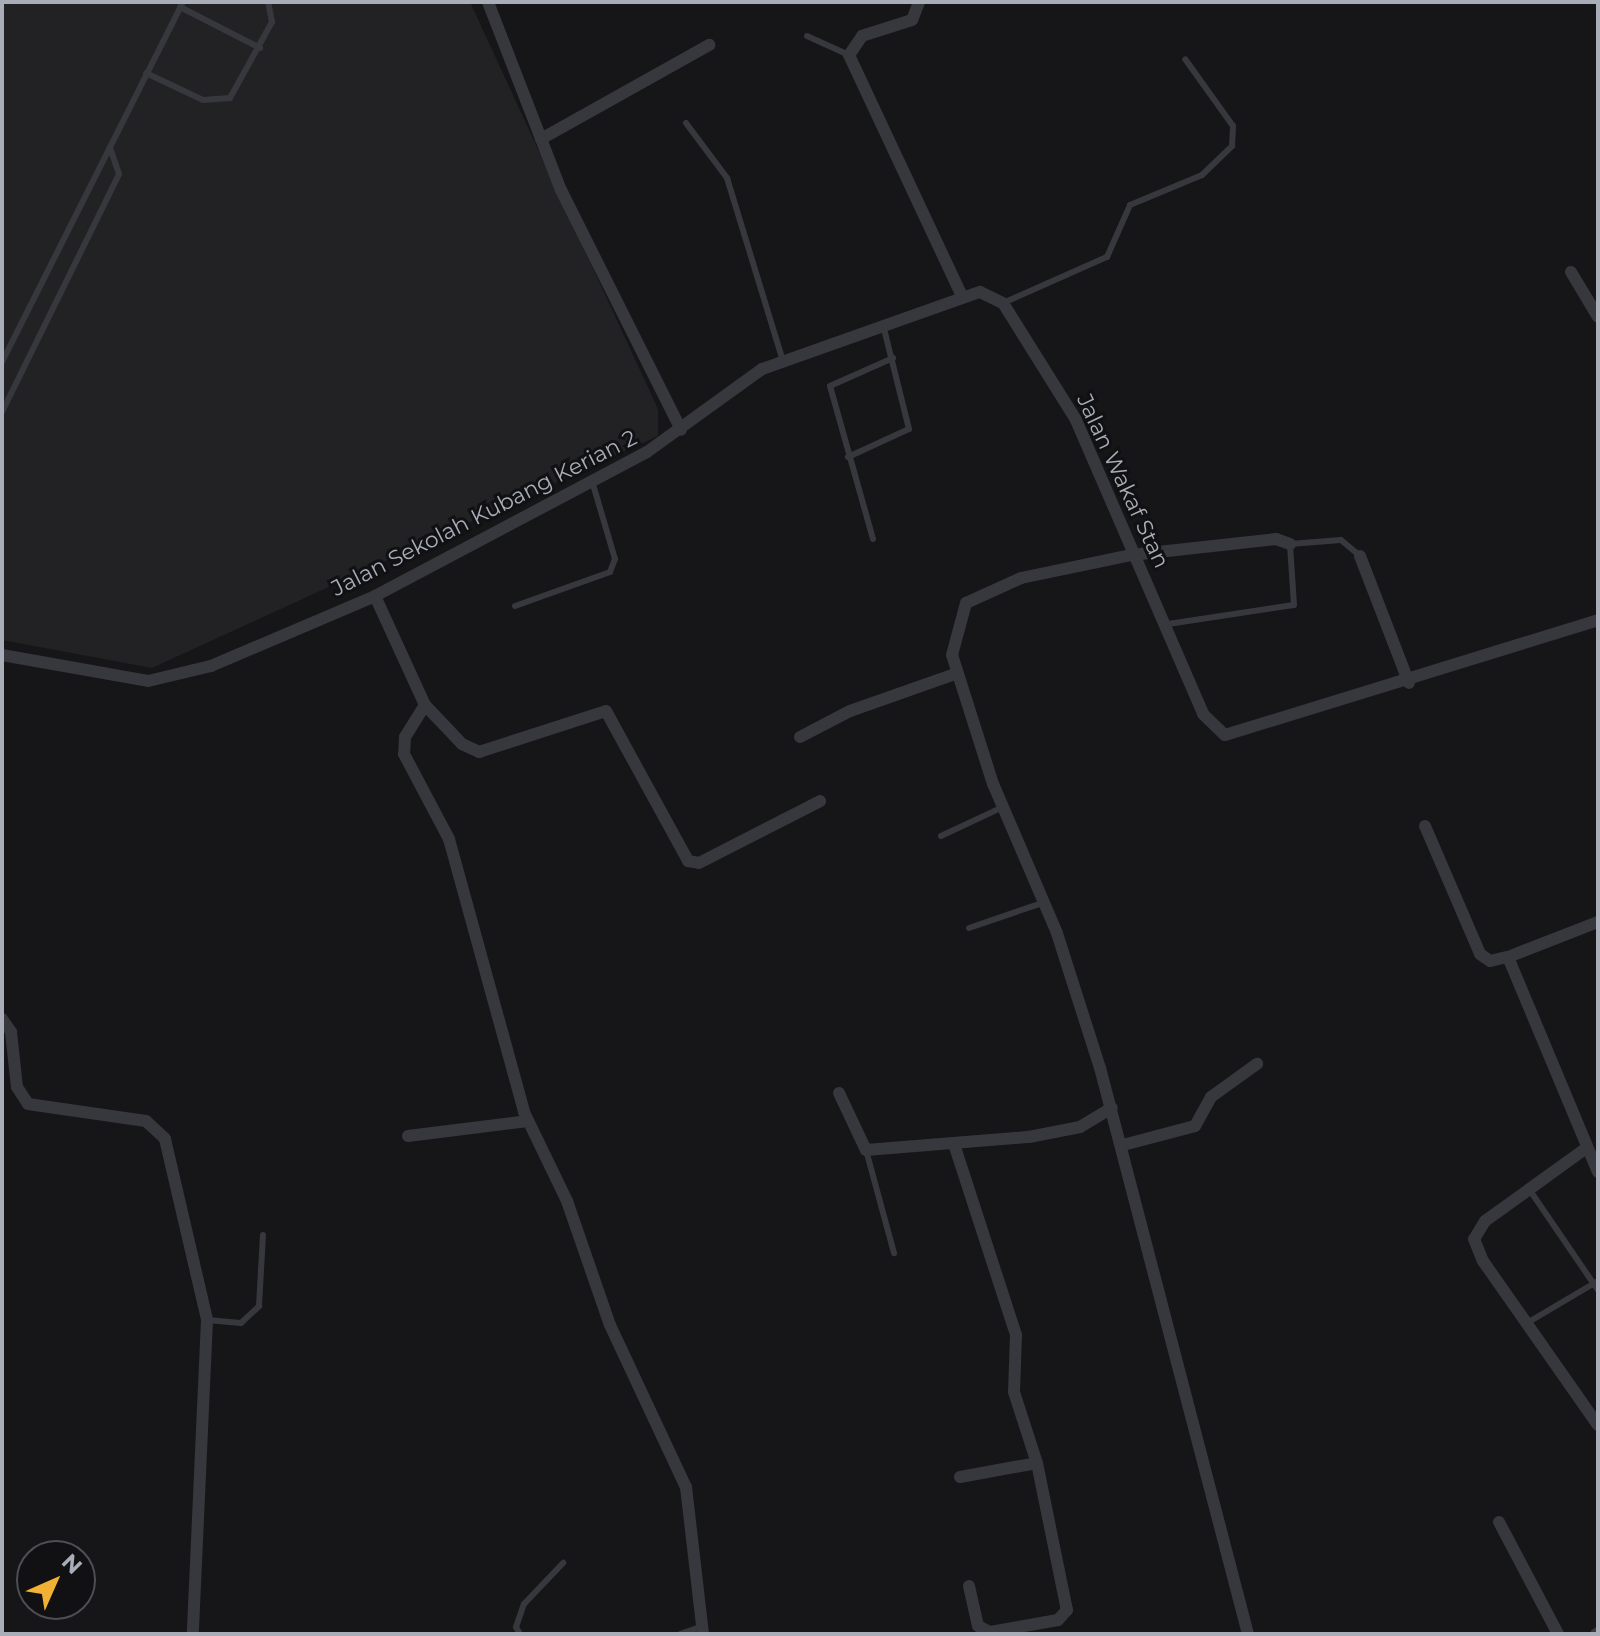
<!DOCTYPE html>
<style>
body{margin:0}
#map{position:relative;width:1600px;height:1636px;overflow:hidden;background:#161618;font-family:Montserrat,sans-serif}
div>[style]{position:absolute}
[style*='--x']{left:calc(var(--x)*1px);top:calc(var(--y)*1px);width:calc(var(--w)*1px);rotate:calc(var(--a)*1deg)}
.built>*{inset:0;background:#222225}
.service>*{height:6px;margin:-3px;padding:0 3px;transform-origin:3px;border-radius:3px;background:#37383d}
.minor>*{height:12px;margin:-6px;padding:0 6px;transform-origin:6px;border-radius:6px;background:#37383d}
span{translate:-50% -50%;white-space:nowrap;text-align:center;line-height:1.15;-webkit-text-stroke:6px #111113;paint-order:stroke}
.street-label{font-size:22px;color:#a8adb8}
.frame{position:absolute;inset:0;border:4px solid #a8adb8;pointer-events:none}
.north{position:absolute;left:16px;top:1540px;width:80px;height:80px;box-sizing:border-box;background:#111113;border:2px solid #4d4f55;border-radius:50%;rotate:45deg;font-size:22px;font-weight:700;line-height:32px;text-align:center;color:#a8adb8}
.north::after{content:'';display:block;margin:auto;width:28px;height:36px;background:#f2b134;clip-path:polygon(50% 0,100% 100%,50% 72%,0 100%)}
</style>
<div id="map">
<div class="built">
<i style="clip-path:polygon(2px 2px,470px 2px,658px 409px,658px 436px,152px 668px,2px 640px)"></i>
</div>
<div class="service">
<i style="--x:180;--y:7;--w:90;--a:27.1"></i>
<i style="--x:807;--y:36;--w:46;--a:24.3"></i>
<i style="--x:146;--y:73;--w:63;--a:25.3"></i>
<i style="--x:203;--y:100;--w:27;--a:-4"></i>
<i style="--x:230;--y:98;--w:87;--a:-61.1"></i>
<i style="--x:272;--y:22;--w:20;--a:-101"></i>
<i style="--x:686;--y:123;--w:69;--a:53.3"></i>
<i style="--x:727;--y:178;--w:191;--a:73"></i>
<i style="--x:1003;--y:303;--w:114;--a:-23.9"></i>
<i style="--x:1107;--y:257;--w:57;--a:-66.1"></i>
<i style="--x:1130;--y:205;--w:78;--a:-22.6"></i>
<i style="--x:1202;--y:175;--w:42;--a:-44"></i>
<i style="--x:1232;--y:146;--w:20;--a:-87"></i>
<i style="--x:1233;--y:126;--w:82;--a:-125.6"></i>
<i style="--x:2;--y:362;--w:403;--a:-63.3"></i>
<i style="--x:2;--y:412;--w:265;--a:-63.8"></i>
<i style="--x:119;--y:174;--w:28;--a:-109"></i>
<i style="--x:848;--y:457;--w:67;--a:-24.7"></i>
<i style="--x:909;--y:429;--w:107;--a:-104"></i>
<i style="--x:873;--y:539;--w:159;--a:-105.7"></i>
<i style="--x:830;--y:386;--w:69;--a:-24"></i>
<i style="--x:515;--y:606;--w:101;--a:-19.7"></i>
<i style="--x:610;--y:572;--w:14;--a:-69"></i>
<i style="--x:615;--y:559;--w:81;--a:-106.4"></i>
<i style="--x:1168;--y:624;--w:127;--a:-8.6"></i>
<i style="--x:1294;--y:605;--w:61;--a:-93.8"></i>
<i style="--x:1290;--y:544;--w:51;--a:-4.5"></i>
<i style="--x:1341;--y:540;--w:25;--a:40"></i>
<i style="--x:941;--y:836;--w:68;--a:-25.1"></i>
<i style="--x:969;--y:928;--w:77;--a:-18.9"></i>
<i style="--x:866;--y:1150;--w:107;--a:74.8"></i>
<i style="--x:1529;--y:1189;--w:122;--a:55.7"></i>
<i style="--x:207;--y:1320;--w:34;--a:5"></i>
<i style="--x:241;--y:1323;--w:25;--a:-43"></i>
<i style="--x:259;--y:1306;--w:71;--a:-86.8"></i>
<i style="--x:1527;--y:1323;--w:82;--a:-30.6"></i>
<i style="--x:520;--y:1634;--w:8;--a:-120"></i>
<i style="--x:516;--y:1627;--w:24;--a:-71"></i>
<i style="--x:524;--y:1604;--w:57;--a:-46.4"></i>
<i style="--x:680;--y:1634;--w:21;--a:-19"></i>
</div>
<div class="minor">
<i style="--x:488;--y:2;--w:202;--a:68.8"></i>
<i style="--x:561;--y:190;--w:268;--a:63.4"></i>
<i style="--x:919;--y:2;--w:19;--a:111"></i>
<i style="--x:912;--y:20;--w:52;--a:162.3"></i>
<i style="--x:862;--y:36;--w:23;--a:124"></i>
<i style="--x:849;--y:55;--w:264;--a:64.9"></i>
<i style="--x:541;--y:139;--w:193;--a:-29.2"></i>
<i style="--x:1571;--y:272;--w:52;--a:59"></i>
<i style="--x:1360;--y:556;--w:136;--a:68.9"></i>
<i style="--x:375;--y:596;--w:120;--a:65.4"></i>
<i style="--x:425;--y:705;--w:38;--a:122"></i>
<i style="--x:405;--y:737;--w:17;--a:93"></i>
<i style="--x:404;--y:754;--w:96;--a:62.1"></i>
<i style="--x:449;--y:839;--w:283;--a:74.6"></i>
<i style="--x:524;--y:1112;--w:99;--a:64.2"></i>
<i style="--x:567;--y:1201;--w:131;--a:70.9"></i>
<i style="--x:610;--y:1325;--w:179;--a:64.9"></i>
<i style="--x:686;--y:1487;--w:148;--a:83.4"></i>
<i style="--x:2;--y:655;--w:148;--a:10.1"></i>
<i style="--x:148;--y:681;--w:65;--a:-13.4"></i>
<i style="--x:211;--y:666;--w:178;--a:-23.1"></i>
<i style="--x:375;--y:596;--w:308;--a:-27.9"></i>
<i style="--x:647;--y:452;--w:142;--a:-35.8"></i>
<i style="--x:762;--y:369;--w:231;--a:-19.5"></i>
<i style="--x:980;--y:292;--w:25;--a:26"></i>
<i style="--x:1003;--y:303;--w:138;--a:58"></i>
<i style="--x:1076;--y:420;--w:320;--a:66.6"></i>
<i style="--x:1203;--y:714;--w:30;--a:44"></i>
<i style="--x:1225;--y:735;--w:390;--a:-17.1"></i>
<i style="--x:425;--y:705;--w:54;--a:46.5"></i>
<i style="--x:462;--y:744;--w:19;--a:25"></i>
<i style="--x:479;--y:752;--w:133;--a:-17.9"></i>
<i style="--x:606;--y:711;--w:171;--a:61.3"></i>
<i style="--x:688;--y:861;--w:11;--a:10"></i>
<i style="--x:699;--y:863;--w:136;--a:-27.1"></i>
<i style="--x:800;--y:737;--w:56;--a:-27.5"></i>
<i style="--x:850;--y:711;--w:114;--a:-19.4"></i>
<i style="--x:1425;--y:826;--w:139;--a:66.7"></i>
<i style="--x:1480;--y:954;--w:12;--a:35"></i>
<i style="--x:1490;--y:961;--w:18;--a:-13"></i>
<i style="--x:1508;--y:957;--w:233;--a:67.3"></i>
<i style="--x:1508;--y:957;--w:97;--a:-21.3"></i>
<i style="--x:2;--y:1019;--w:16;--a:55"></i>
<i style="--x:11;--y:1032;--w:55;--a:83.8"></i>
<i style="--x:17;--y:1087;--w:20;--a:57"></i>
<i style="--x:28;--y:1104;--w:119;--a:8.2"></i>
<i style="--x:146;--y:1121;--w:26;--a:43"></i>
<i style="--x:165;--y:1139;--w:186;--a:76.9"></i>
<i style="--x:207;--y:1320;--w:314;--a:92.6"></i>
<i style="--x:839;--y:1093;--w:63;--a:64.7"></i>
<i style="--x:866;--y:1150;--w:164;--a:-4.6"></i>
<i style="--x:1029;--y:1137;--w:52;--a:-11.1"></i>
<i style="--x:1080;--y:1127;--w:37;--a:-31"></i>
<i style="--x:408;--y:1136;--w:121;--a:-7.1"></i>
<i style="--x:954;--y:1144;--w:201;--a:72"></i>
<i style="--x:1016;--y:1335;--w:57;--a:92"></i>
<i style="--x:1014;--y:1392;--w:75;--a:72.1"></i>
<i style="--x:1037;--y:1463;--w:150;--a:78.5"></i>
<i style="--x:1067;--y:1610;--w:13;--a:132"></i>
<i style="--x:1058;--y:1620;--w:69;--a:170"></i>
<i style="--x:990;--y:1632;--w:13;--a:-153"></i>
<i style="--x:978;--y:1626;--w:41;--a:-102.7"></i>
<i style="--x:1123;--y:1145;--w:74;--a:-14.8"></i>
<i style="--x:1195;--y:1126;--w:33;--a:-61"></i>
<i style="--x:1211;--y:1097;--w:57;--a:-35.7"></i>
<i style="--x:1585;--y:1149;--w:123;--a:144.2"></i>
<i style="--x:1485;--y:1221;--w:21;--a:121"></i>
<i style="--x:1474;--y:1239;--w:24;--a:68"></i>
<i style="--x:1483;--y:1261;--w:200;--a:55"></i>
<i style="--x:960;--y:1477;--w:78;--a:-10.3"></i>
<i style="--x:1499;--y:1522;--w:127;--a:62.2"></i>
<i style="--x:1248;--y:1634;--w:585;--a:-104.65"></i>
<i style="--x:1100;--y:1068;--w:142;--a:-107.7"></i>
<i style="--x:1057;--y:933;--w:162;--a:-113.2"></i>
<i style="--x:993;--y:784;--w:135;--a:-107.6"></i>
<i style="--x:952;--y:655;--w:54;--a:-74.9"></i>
<i style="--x:966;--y:603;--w:60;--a:-24.4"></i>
<i style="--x:1021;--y:578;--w:112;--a:-11.8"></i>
<i style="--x:1131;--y:555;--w:146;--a:-6.3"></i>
<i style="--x:1276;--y:539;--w:15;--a:20"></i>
<i style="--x:1596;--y:1634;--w:2;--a:-27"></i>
</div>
<div class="street-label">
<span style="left:1123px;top:481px;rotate:65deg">Jalan Wakaf Stan</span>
<span style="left:484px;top:513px;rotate:-27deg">Jalan Sekolah Kubang Kerian 2</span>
</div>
<div class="frame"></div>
<div class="north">N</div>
</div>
